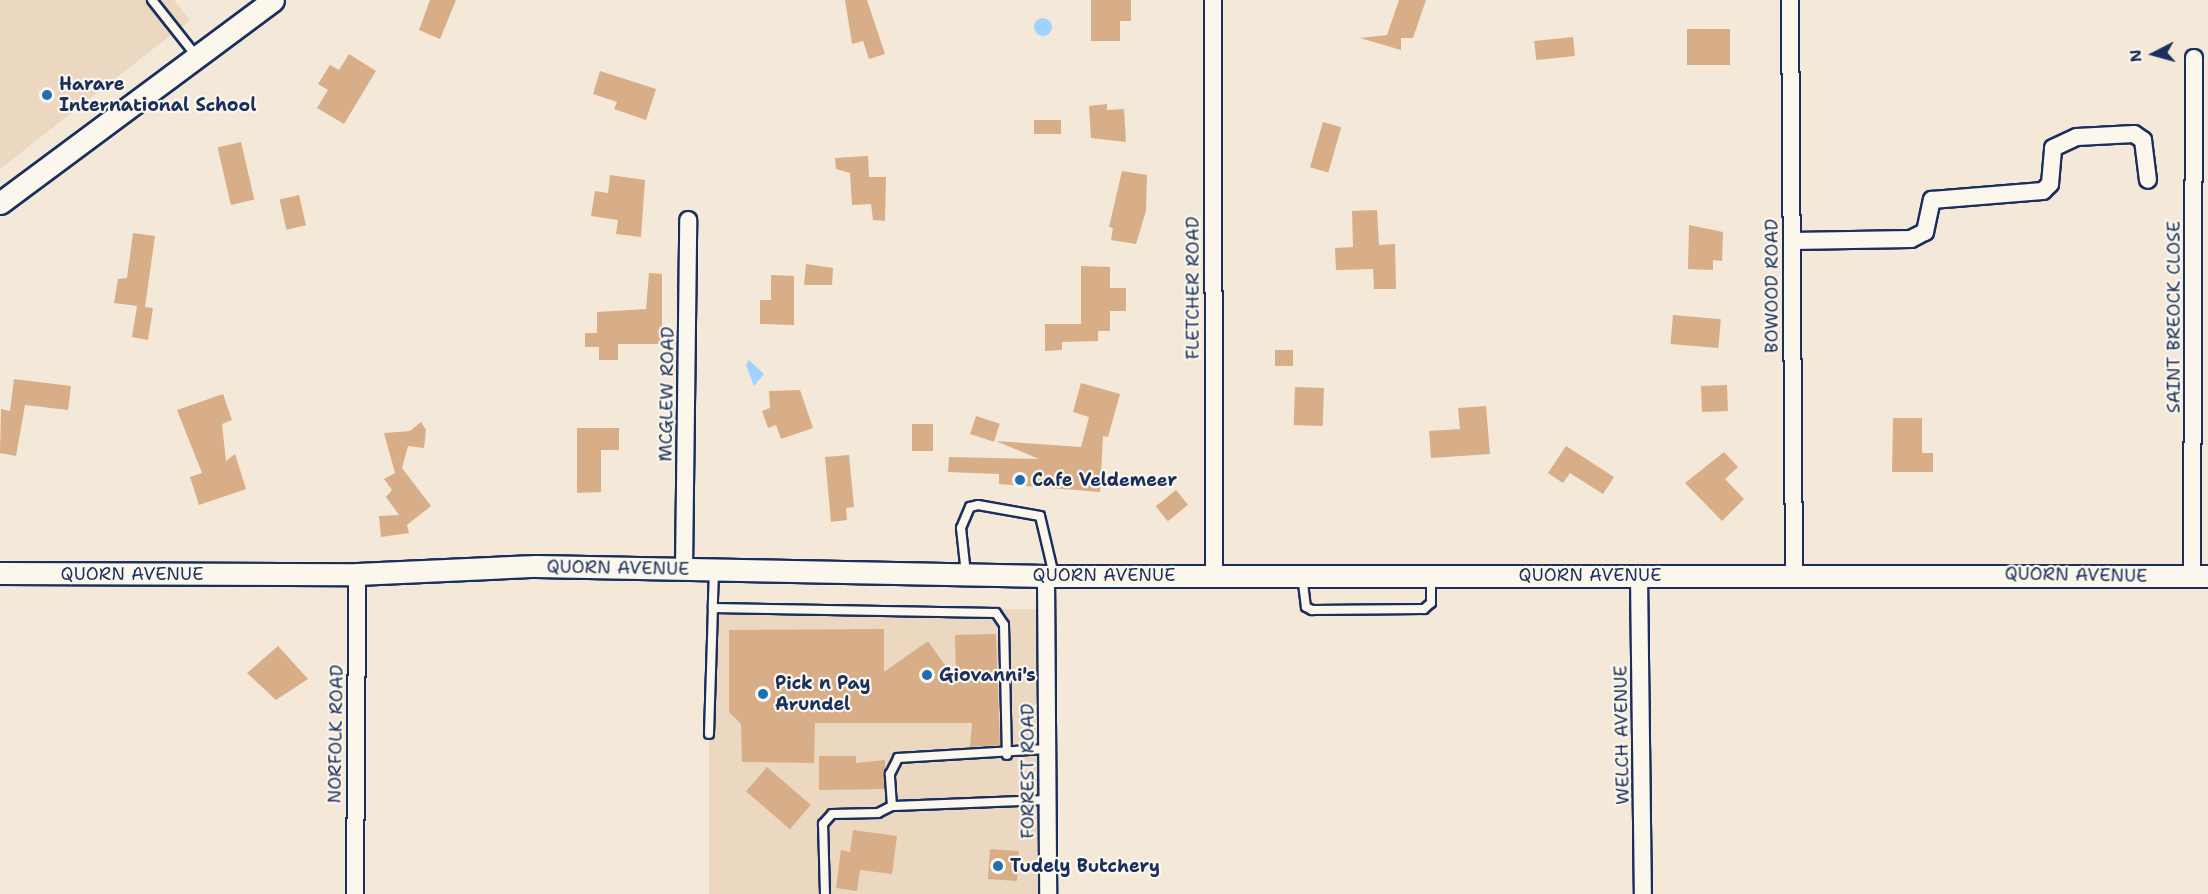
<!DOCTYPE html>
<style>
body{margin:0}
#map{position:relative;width:2208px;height:894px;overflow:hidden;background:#f4e8d8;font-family:"Shantell Sans",sans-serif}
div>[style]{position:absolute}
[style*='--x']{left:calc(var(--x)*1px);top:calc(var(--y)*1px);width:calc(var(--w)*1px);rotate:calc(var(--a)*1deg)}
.built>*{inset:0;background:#ecd7c0;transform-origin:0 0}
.water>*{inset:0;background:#9ed4fd}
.round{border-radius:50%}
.building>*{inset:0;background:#d8ae89;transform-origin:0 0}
.roads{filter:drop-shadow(2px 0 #1b2f5e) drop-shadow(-2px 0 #1b2f5e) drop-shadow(0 2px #1b2f5e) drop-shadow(0 -2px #1b2f5e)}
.service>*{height:8px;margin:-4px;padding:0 4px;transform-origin:4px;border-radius:4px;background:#fbf7ec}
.minor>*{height:16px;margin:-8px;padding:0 8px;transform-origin:8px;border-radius:8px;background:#fbf7ec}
.tertiary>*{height:21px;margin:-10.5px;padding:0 10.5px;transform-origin:10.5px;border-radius:10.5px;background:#fbf7ec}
.dots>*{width:16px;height:16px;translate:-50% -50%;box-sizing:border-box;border:3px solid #fbf7ec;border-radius:50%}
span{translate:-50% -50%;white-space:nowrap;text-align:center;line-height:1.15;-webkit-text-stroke:4.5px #fbf7ec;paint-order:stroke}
.poi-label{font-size:18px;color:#1b2f5e;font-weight:700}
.left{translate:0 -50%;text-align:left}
.street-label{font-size:18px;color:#1b2f5e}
.north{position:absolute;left:2124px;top:24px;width:60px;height:60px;-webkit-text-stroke:4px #fbf7ec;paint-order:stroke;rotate:264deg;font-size:16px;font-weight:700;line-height:24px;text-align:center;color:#1b2f5e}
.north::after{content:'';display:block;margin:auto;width:21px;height:27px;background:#1b2f5e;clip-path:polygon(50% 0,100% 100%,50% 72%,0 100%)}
</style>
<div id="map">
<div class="built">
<i style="clip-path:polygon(0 0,174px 0,190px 20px,0 169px)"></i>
<i style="left:709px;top:609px;width:331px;height:285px"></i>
</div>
<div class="water">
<i class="round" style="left:1034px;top:18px;width:18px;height:18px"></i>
<i style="clip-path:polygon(749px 360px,764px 374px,754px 386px,746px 365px)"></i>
</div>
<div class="building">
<i style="clip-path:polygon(430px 0,456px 0,440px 39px,419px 30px)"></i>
<i style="clip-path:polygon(845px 0,867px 0,885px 54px,869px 59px,863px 41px,852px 44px)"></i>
<i style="clip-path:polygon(1091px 0,1131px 0,1131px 21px,1120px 21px,1120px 41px,1091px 41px)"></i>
<i style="clip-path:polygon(1399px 0,1426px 0,1413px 38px,1401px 38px,1401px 50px,1360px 38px,1387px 35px)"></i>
<i style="left:1687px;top:29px;width:43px;height:36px"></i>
<i style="left:1573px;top:37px;width:19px;height:39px;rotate:84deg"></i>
<i style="clip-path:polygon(349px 54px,376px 71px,344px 124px,317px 108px,328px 90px,318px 84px,330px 65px,339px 70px)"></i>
<i style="clip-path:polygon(600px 71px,656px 89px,646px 120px,614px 109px,617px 102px,593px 94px)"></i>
<i style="clip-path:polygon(1107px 104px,1107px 110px,1124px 109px,1126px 142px,1091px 138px,1089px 106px)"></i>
<i style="left:1034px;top:120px;width:27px;height:14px"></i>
<i style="left:1323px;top:122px;width:19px;height:47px;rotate:16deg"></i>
<i style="left:241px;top:142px;width:59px;height:24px;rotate:77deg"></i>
<i style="clip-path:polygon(868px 156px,869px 177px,886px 177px,885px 221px,873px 220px,871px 204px,852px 205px,850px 173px,836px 169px,835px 158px)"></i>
<i style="clip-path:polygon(1122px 171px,1147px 175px,1146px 211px,1136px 244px,1111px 240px,1113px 228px,1109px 227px)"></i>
<i style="clip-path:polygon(610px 175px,645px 180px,641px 237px,616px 234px,618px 220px,591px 216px,595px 191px,608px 193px)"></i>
<i style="left:299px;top:195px;width:31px;height:20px;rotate:77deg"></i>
<i style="clip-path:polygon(1377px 210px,1379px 245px,1395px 244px,1396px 289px,1374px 289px,1373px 269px,1336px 270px,1335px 248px,1353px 247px,1352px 211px)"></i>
<i style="clip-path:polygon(1689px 225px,1723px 232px,1722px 261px,1713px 260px,1713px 270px,1688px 269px)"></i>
<i style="clip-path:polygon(133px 233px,155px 236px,145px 307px,153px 308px,148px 340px,132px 337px,137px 306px,114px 303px,118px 279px,127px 278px)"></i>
<i style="clip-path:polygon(806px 264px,833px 268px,832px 285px,804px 285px)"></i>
<i style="clip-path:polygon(1081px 266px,1110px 267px,1110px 288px,1126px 288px,1126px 311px,1110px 311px,1110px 331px,1098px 331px,1098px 341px,1062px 342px,1062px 350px,1045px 351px,1045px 324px,1081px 324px)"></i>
<i style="clip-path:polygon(649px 273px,662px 274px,662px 344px,618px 344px,618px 360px,599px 360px,599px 347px,585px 347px,585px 333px,597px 333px,597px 312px,646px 309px)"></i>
<i style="clip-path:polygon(771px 275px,794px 276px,794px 325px,760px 324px,760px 300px,771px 300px)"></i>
<i style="left:1673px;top:315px;width:48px;height:29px;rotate:5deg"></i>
<i style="left:1275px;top:350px;width:18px;height:16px"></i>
<i style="clip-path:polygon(14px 379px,71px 386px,68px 410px,25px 405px,16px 456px,0 453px,1px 409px,10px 411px)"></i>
<i style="clip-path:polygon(1081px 383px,1120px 394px,1108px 437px,1103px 436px,1100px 492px,999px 484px,999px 474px,948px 472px,949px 457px,1039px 459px,996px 441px,1081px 447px,1089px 417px,1073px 412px)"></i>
<i style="left:1727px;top:385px;width:26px;height:26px;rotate:88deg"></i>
<i style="left:1295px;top:387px;width:29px;height:38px;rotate:2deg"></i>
<i style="clip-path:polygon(800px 390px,813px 428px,781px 439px,776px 425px,768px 428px,762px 411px,770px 408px,769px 391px)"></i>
<i style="clip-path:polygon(223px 394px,232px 420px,222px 424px,226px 461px,235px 454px,246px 489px,199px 505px,190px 477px,202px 473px,177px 410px)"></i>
<i style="clip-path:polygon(1486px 406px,1490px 454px,1431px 458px,1429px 431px,1460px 429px,1458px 408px)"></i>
<i style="left:976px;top:416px;width:25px;height:19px;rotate:18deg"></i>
<i style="clip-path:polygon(1893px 418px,1922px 418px,1922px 453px,1933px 453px,1933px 472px,1892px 472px)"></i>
<i style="clip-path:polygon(421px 422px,426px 430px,424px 448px,408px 446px,402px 468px,431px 506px,407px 525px,409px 533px,381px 537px,379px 516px,399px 515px,386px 497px,392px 490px,384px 479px,395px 473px,384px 433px,410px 431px)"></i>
<i style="left:912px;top:424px;width:21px;height:27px"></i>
<i style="clip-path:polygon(577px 428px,619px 428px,619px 450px,601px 450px,601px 492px,577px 493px)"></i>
<i style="clip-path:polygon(1566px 446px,1614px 477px,1603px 494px,1570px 473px,1563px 483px,1548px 473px)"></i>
<i style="clip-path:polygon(1724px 452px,1738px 467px,1725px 479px,1744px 499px,1722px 521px,1685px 483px)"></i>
<i style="clip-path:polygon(849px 455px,854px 507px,846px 508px,847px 520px,831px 522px,825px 457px)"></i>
<i style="left:1176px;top:490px;width:19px;height:26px;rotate:51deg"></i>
<i style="clip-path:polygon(884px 629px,884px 672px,928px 641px,956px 681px,955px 635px,996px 634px,1000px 745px,970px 747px,972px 723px,815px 723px,814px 763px,742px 762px,741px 724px,729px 712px,729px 630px)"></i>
<i style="clip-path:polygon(278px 646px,308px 679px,276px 700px,247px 673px)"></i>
<i style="clip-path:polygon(819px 756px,856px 756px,856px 763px,885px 760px,885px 789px,819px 790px)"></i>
<i style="left:767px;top:767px;width:58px;height:32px;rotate:41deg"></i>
<i style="clip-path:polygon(853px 830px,897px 836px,892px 874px,860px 870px,857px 891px,836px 888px,841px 850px,850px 852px)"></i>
<i style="left:990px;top:849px;width:29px;height:30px;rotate:4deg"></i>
</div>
<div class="roads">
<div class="service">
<i style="--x:152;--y:0;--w:73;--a:51.7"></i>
<i style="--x:714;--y:571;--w:37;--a:92"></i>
<i style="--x:713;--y:608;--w:283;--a:1"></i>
<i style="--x:996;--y:613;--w:14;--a:56"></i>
<i style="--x:1004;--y:625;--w:130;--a:88.7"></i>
<i style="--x:966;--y:574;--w:46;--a:-96.2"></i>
<i style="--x:961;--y:528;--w:23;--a:-67"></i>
<i style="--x:970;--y:507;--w:8;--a:-14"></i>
<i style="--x:978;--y:505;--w:63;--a:10.1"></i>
<i style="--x:1040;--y:516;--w:61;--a:76.7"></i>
<i style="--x:1302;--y:575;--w:32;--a:83"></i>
<i style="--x:1306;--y:607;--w:7;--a:27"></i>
<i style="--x:1312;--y:610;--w:112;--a:-0.5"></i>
<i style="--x:1424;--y:609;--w:9;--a:-41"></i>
<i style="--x:1431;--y:603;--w:27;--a:-90"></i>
<i style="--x:709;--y:734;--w:126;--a:-88.2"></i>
<i style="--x:892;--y:806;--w:156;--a:-2.2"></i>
<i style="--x:825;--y:894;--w:70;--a:-91.6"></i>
<i style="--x:823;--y:824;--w:13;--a:-48"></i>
<i style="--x:832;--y:814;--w:46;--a:-1.2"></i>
<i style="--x:878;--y:813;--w:16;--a:-27"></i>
<i style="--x:892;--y:806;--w:32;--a:-94"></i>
<i style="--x:890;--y:774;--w:18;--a:-63"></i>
<i style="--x:898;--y:758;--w:149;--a:-3.5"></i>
</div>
<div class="minor">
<i style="--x:1213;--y:0;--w:575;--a:89.9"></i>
<i style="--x:1790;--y:0;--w:572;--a:89.6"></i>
<i style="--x:1792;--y:241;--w:119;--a:-1"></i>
<i style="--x:1911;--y:239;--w:16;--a:-27"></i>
<i style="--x:1925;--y:232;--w:33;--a:-78"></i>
<i style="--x:1932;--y:200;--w:111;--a:-4.6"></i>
<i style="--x:2043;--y:191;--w:10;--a:-45"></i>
<i style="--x:2050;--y:184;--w:36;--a:-85"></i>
<i style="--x:2053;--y:148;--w:26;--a:-25"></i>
<i style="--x:2077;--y:137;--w:57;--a:-3"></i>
<i style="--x:2134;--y:134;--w:11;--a:34"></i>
<i style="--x:2143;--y:140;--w:40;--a:82.9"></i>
<i style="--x:684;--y:569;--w:349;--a:-89.3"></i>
<i style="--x:1046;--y:576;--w:318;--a:89.6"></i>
<i style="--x:1639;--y:576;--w:318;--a:89.3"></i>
<i style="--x:2192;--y:577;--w:519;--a:-89.78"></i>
<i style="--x:355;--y:894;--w:320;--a:-89.6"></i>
</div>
<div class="tertiary">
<i style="--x:0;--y:203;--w:340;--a:-36.6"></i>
<i style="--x:0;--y:573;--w:357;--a:0.2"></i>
<i style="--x:357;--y:574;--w:179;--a:-2.6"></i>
<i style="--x:536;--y:566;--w:510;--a:1.12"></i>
<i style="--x:1046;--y:576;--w:1162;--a:0"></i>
</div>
</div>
<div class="dots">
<i style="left:47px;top:95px;background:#1f6fb2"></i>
<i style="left:1020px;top:480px;background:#1f6fb2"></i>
<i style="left:927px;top:675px;background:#1f6fb2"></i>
<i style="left:763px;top:694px;background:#1f6fb2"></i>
<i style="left:998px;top:866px;background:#1f6fb2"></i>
</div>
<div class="poi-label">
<span class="left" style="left:59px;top:95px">Harare<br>International School</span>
<span class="left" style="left:1032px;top:480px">Cafe Veldemeer</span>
<span class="left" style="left:939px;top:675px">Giovanni's</span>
<span class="left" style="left:775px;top:694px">Pick n Pay<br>Arundel</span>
<span class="left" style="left:1010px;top:866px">Tudely Butchery</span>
</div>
<div class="street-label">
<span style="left:1772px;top:286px;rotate:-90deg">BOWOOD ROAD</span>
<span style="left:1193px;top:288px;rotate:-90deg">FLETCHER ROAD</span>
<span style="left:2174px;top:317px;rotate:-90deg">SAINT BREOCK CLOSE</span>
<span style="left:667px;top:394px;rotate:-89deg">MCGLEW ROAD</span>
<span style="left:618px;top:568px;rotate:1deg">QUORN AVENUE</span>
<span style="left:132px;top:574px">QUORN AVENUE</span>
<span style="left:1104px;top:575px">QUORN AVENUE</span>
<span style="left:1590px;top:575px">QUORN AVENUE</span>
<span style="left:2076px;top:575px;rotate:1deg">QUORN AVENUE</span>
<span style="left:336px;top:734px;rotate:-89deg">NORFOLK ROAD</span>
<span style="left:1622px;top:735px;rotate:-91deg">WELCH AVENUE</span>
<span style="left:1028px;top:771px;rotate:-90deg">FORREST ROAD</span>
</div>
<div class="north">N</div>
</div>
